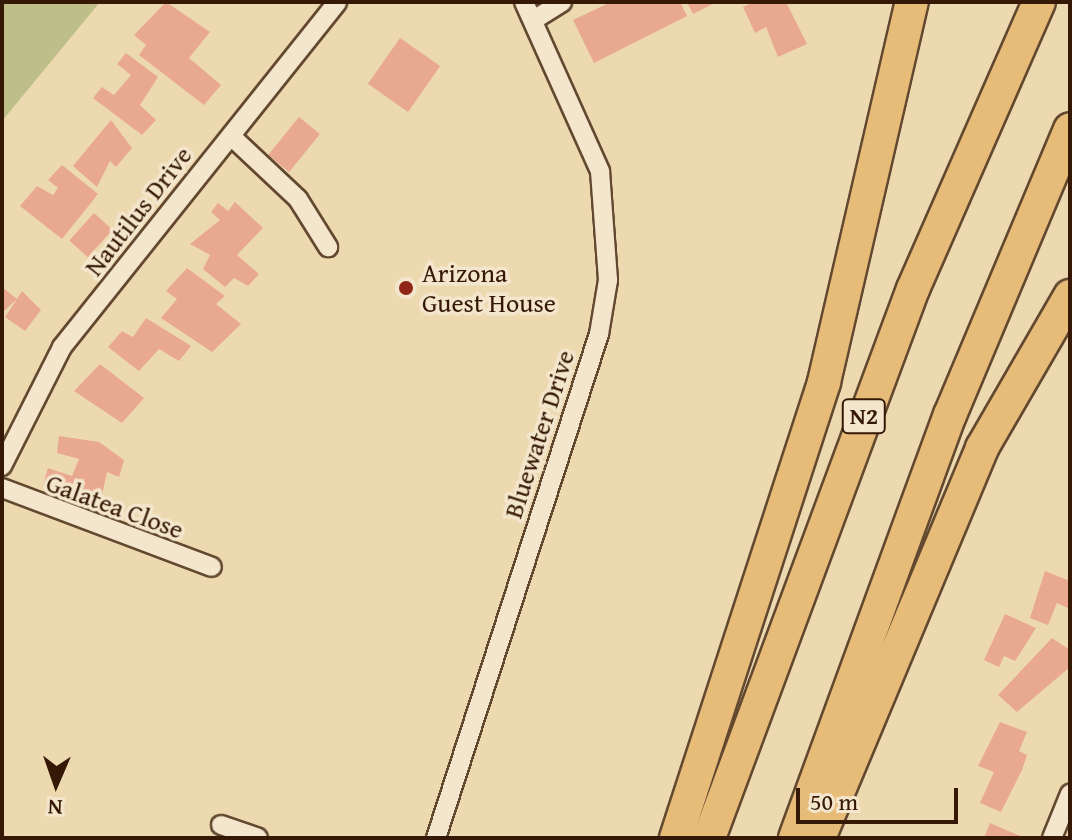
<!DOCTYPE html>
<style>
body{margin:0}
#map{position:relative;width:1072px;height:840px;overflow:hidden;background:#edd9b0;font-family:"Gentium Book Plus",serif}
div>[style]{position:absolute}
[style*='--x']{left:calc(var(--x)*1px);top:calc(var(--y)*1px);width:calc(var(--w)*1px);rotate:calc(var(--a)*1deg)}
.green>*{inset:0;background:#bdbe88}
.building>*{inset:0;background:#e9a991;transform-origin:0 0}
.roads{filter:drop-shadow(2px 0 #634830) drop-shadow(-2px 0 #634830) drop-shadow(0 2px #634830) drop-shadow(0 -2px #634830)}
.street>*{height:18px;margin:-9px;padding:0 9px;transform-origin:9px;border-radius:9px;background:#f3e6cc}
.highway>*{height:32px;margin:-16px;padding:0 16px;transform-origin:16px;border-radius:16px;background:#e6bc78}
.dots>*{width:22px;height:22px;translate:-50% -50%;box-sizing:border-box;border:4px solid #f3e6cc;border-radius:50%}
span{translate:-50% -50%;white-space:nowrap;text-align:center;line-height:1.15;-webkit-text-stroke:7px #f3e6cc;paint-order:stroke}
.shield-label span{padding:2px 6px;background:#f3e6cc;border:2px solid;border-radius:6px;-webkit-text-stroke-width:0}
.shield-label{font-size:24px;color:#351805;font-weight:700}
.street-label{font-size:26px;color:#351805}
.poi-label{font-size:26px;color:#351805}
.left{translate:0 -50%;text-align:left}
.frame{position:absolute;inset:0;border:4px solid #351805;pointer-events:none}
.north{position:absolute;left:16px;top:744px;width:80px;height:80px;-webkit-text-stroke:6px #f3e6cc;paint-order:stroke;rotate:182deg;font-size:22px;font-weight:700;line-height:32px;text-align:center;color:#351805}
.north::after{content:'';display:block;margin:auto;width:28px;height:36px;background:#351805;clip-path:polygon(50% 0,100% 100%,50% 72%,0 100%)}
.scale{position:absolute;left:796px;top:788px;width:162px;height:36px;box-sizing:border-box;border:4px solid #351805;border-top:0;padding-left:10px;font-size:24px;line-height:28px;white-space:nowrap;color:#351805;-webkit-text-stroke:6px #f3e6cc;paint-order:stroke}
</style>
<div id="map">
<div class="green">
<i style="clip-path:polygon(2px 2px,100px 2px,2px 121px)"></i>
</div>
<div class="building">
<i style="clip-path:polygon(166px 2px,210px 32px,189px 58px,221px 85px,204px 105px,139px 55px,146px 45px,134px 35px)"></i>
<i style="clip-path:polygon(611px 2px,680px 2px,687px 16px,594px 63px,573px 20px)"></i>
<i style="clip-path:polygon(687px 2px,717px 2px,693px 14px)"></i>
<i style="clip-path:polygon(754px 2px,786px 2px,807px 44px,778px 57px,766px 27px,755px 33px,743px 7px)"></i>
<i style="left:400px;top:38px;width:49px;height:56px;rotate:35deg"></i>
<i style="clip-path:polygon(126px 53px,158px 77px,140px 105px,156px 120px,142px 135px,93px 98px,102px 87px,114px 95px,131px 75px,117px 64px)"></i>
<i style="left:299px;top:117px;width:27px;height:49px;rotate:39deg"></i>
<i style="clip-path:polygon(111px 120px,132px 148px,116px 167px,110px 161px,97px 187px,73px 166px)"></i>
<i style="clip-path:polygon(62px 165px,98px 194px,62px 239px,20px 206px,37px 186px,53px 195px,58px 188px,48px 180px)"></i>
<i style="clip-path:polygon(235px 202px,263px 228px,237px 255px,259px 274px,248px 286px,234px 278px,225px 287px,203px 269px,210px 255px,190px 244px,220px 220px,211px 212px,218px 203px,228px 211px)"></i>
<i style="left:94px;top:213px;width:25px;height:37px;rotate:42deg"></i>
<i style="clip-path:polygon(187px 268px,225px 296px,216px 304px,241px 324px,212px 352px,161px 318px,177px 299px,166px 291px)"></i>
<i style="clip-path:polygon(2px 287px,17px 299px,22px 291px,41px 310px,25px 331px,5px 317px,17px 299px,2px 313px)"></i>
<i style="clip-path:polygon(146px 318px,191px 346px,179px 361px,159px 349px,139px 371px,108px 347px,122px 331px,133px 337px)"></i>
<i style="clip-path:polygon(100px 364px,144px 398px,122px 423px,74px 391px)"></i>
<i style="clip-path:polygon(59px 436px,99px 442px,124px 460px,119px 477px,107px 472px,97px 518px,43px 485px,48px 468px,72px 476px,79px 459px,57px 453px)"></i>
<i style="clip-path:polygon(1045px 571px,1070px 581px,1070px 609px,1057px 603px,1048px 625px,1030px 618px)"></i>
<i style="clip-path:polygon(1005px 614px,1036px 628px,1015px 661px,1004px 656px,999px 667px,984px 660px)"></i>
<i style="clip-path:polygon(1052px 638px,1070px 650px,1070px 667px,1017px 712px,998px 695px)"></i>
<i style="clip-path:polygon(1000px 722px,1027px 732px,1019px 751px,1027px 755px,1022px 770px,1001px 812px,980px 803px,994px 772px,978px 766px)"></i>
<i style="clip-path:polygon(990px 823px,1025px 838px,984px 838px)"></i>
</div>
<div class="roads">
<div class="street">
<i style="--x:535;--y:19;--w:32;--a:-32"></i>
<i style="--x:231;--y:136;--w:92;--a:43.2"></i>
<i style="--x:298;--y:199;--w:57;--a:58"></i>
<i style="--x:2;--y:466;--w:133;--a:-63.2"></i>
<i style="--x:62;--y:347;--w:441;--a:-51.4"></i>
<i style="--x:2;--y:488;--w:224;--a:20.6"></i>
<i style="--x:221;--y:825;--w:39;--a:19"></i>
<i style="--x:436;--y:838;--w:530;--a:-72.08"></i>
<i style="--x:599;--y:334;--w:55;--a:-80.5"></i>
<i style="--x:608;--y:280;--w:109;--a:-94.2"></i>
<i style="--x:600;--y:171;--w:185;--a:-114.2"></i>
<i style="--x:1052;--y:838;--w:48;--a:-67.8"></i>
</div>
<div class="highway">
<i style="--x:676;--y:838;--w:479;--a:-72"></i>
<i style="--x:824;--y:382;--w:390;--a:-77"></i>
<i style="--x:709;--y:838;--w:586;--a:-69.62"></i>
<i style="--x:913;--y:289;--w:313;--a:-66.3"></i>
<i style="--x:795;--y:838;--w:451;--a:-69.9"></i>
<i style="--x:950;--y:415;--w:310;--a:-67.2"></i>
<i style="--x:819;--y:838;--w:423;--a:-67.3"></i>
<i style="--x:982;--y:448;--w:176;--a:-59.9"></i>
</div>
</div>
<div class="dots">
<i style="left:406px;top:288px;background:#8f2418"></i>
</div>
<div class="shield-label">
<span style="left:864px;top:416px">N2</span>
</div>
<div class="street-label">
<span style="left:138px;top:211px;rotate:-52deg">Nautilus Drive</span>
<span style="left:539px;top:434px;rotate:-72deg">Bluewater Drive</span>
<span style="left:115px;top:506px;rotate:20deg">Galatea Close</span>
</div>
<div class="poi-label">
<span class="left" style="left:422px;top:288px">Arizona<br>Guest House</span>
</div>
<div class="frame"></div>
<div class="north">N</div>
<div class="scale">50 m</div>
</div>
